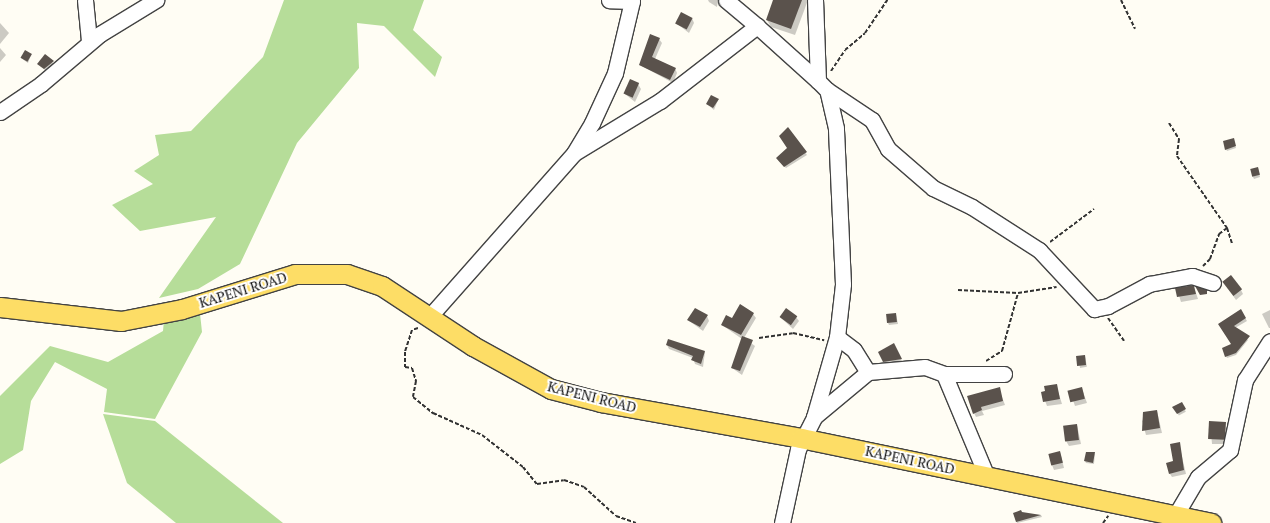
<!DOCTYPE html>
<style>
body{margin:0}
#map{position:relative;width:1270px;height:523px;overflow:hidden;background:#fffdf4;font-family:"PT Serif",serif}
div>[style]{position:absolute}
[style*='--x']{left:calc(var(--x)*1px);top:calc(var(--y)*1px);width:calc(var(--w)*1px);rotate:calc(var(--a)*1deg)}
.forest>*{inset:0;background:#b6dd99}
.shadow>*{inset:0;background:#0003;transform-origin:0 0}
.building>*{inset:0;background:#5a524c;transform-origin:0 0}
.path>*{height:2px;margin-top:-1px;transform-origin:0;background:repeating-linear-gradient(90deg,#323232 0 4px,transparent 0 6px)}
.roads{filter:drop-shadow(1px 0 #434343) drop-shadow(-1px 0 #434343) drop-shadow(0 1px #434343) drop-shadow(0 -1px #434343)}
.minor>*{height:15px;margin:-7.5px;padding:0 7.5px;transform-origin:7.5px;border-radius:7.5px;background:#fff}
.major>*{height:19px;margin:-9.5px;padding:0 9.5px;transform-origin:9.5px;border-radius:9.5px;background:#fddd66}
span{translate:-50% -50%;white-space:nowrap;text-align:center;line-height:1.15;-webkit-text-stroke:4px #fff;paint-order:stroke}
.street-label{font-size:14px;color:#101010}
</style>
<div id="map">
<div class="forest">
<i style="clip-path:polygon(284px 0,424px 0,413px 30px,442px 57px,435px 77px,384px 26px,357px 23px,359px 68px,297px 143px,240px 264px,198px 289px,159px 298px,216px 217px,140px 231px,112px 205px,153px 184px,134px 171px,159px 155px,155px 135px,191px 131px,263px 57px)"></i>
<i style="clip-path:polygon(199px 304px,202px 332px,155px 419px,104px 412px,107px 389px,55px 362px,31px 401px,23px 450px,0 464px,0 396px,50px 346px,108px 362px,163px 331px,165px 309px)"></i>
<i style="clip-path:polygon(103px 414px,155px 421px,283px 523px,176px 523px,127px 483px)"></i>
</div>
<div class="shadow">
<i style="clip-path:polygon(708px 0,718px 0,717px 7px,709px 2px)"></i>
<i style="clip-path:polygon(775px 0,808px 0,795px 35px,771px 27px,767px 20px)"></i>
<i style="clip-path:polygon(692px 18px,694px 23px,689px 33px,676px 23px)"></i>
<i style="clip-path:polygon(0 23px,9px 33px,0 44px)"></i>
<i style="clip-path:polygon(659px 39px,662px 43px,655px 59px,675px 68px,677px 73px,673px 83px,640px 65px)"></i>
<i style="clip-path:polygon(0 48px,6px 55px,0 62px)"></i>
<i style="clip-path:polygon(31px 55px,28px 63px,21px 58px)"></i>
<i style="clip-path:polygon(45px 55px,54px 64px,46px 71px,40px 66px)"></i>
<i style="clip-path:polygon(638px 84px,641px 89px,635px 102px,625px 94px)"></i>
<i style="clip-path:polygon(718px 100px,714px 110px,707px 104px)"></i>
<i style="clip-path:polygon(787px 128px,807px 155px,786px 168px,778px 160px,788px 149px,780px 136px)"></i>
<i style="clip-path:polygon(1234px 141px,1236px 148px,1227px 151px,1226px 149px)"></i>
<i style="clip-path:polygon(1258px 168px,1260px 177px,1254px 179px,1253px 177px)"></i>
<i style="clip-path:polygon(1226px 286px,1241px 290px,1243px 294px,1236px 300px)"></i>
<i style="clip-path:polygon(1194px 287px,1198px 299px,1181px 302px,1177px 289px)"></i>
<i style="clip-path:polygon(1270px 310px,1270px 328px,1269px 328px,1262px 314px)"></i>
<i style="clip-path:polygon(1241px 311px,1247px 321px,1235px 328px,1248px 340px,1236px 355px,1227px 358px,1223px 349px,1232px 345px,1219px 324px)"></i>
<i style="clip-path:polygon(753px 314px,756px 318px,744px 338px,755px 346px,742px 375px,732px 368px,742px 339px,722px 325px)"></i>
<i style="clip-path:polygon(896px 314px,898px 324px,889px 325px,888px 323px)"></i>
<i style="clip-path:polygon(707px 316px,709px 321px,703px 331px,688px 320px)"></i>
<i style="clip-path:polygon(780px 317px,796px 317px,799px 321px,793px 329px)"></i>
<i style="clip-path:polygon(667px 345px,705px 352px,703px 367px,695px 364px,693px 358px,669px 349px)"></i>
<i style="clip-path:polygon(894px 345px,903px 363px,887px 366px,879px 352px)"></i>
<i style="left:1085px;top:356px;width:11px;height:7px;rotate:80deg"></i>
<i style="clip-path:polygon(1056px 385px,1062px 404px,1047px 406px,1042px 393px)"></i>
<i style="clip-path:polygon(999px 389px,1005px 405px,982px 411px,984px 415px,976px 417px,974px 413px)"></i>
<i style="clip-path:polygon(1082px 389px,1087px 403px,1075px 406px,1070px 392px)"></i>
<i style="left:1181px;top:403px;width:10px;height:8px;rotate:61deg"></i>
<i style="clip-path:polygon(1157px 411px,1162px 433px,1146px 435px,1142px 421px)"></i>
<i style="clip-path:polygon(1210px 422px,1225px 423px,1225px 444px,1212px 444px)"></i>
<i style="clip-path:polygon(1077px 425px,1081px 444px,1069px 446px,1066px 441px)"></i>
<i style="clip-path:polygon(1179px 444px,1186px 474px,1172px 477px,1170px 474px)"></i>
<i style="clip-path:polygon(1060px 452px,1064px 468px,1054px 470px,1052px 465px)"></i>
<i style="clip-path:polygon(1095px 453px,1094px 464px,1086px 463px,1085px 461px)"></i>
<i style="clip-path:polygon(1014px 514px,1041px 515px,1042px 517px,1017px 523px)"></i>
</div>
<div class="building">
<i style="clip-path:polygon(773px 0,802px 0,791px 29px,766px 20px)"></i>
<i style="left:681px;top:12px;width:13px;height:13px;rotate:27deg"></i>
<i style="clip-path:polygon(650px 34px,660px 38px,652px 57px,676px 68px,670px 80px,639px 65px)"></i>
<i style="left:25px;top:50px;width:8px;height:9px;rotate:30deg"></i>
<i style="clip-path:polygon(45px 54px,54px 61px,44px 69px,37px 64px)"></i>
<i style="left:630px;top:79px;width:10px;height:16px;rotate:24deg"></i>
<i style="clip-path:polygon(711px 95px,719px 99px,713px 108px,706px 104px)"></i>
<i style="clip-path:polygon(788px 127px,807px 152px,784px 167px,776px 158px,787px 148px,779px 136px)"></i>
<i style="clip-path:polygon(1234px 138px,1236px 146px,1225px 150px,1223px 141px)"></i>
<i style="left:1258px;top:167px;width:8px;height:8px;rotate:76deg"></i>
<i style="left:1231px;top:275px;width:18px;height:11px;rotate:52deg"></i>
<i style="clip-path:polygon(1188px 286px,1194px 286px,1196px 294px,1177px 297px,1175px 288px)"></i>
<i style="clip-path:polygon(1195px 286px,1207px 290px,1207px 294px,1200px 295px)"></i>
<i style="clip-path:polygon(740px 304px,754px 313px,741px 335px,721px 325px,726px 315px,732px 318px)"></i>
<i style="clip-path:polygon(695px 308px,708px 315px,700px 327px,687px 320px)"></i>
<i style="left:786px;top:308px;width:14px;height:11px;rotate:36deg"></i>
<i style="clip-path:polygon(1241px 309px,1246px 318px,1234px 326px,1250px 336px,1236px 353px,1225px 357px,1222px 348px,1231px 344px,1218px 324px)"></i>
<i style="left:896px;top:313px;width:9px;height:10px;rotate:84deg"></i>
<i style="clip-path:polygon(742px 336px,753px 340px,740px 371px,731px 368px)"></i>
<i style="clip-path:polygon(668px 339px,705px 351px,701px 364px,691px 360px,693px 356px,666px 345px)"></i>
<i style="clip-path:polygon(894px 343px,902px 359px,883px 362px,878px 352px)"></i>
<i style="left:1085px;top:355px;width:10px;height:9px;rotate:84deg"></i>
<i style="clip-path:polygon(1057px 384px,1060px 399px,1043px 402px,1041px 392px,1045px 391px,1044px 386px)"></i>
<i style="clip-path:polygon(1000px 387px,1003px 401px,981px 407px,982px 410px,973px 414px,967px 396px)"></i>
<i style="left:1082px;top:387px;width:12px;height:15px;rotate:76deg"></i>
<i style="clip-path:polygon(1182px 402px,1186px 409px,1177px 414px,1172px 407px)"></i>
<i style="clip-path:polygon(1157px 410px,1160px 428px,1142px 431px,1143px 412px)"></i>
<i style="left:1209px;top:421px;width:17px;height:18px;rotate:3deg"></i>
<i style="left:1077px;top:424px;width:16px;height:14px;rotate:83deg"></i>
<i style="clip-path:polygon(1180px 442px,1184px 470px,1169px 474px,1166px 463px,1173px 461px,1170px 444px)"></i>
<i style="left:1060px;top:451px;width:12px;height:12px;rotate:76deg"></i>
<i style="clip-path:polygon(1086px 452px,1095px 452px,1093px 463px,1084px 461px)"></i>
<i style="clip-path:polygon(1021px 510px,1022px 512px,1041px 515px,1016px 522px,1013px 513px)"></i>
</div>
<div class="path">
<i style="--x:1121;--y:0;--w:32;--a:64"></i>
<i style="--x:831;--y:71;--w:25;--a:-56"></i>
<i style="--x:845;--y:50;--w:26;--a:-40"></i>
<i style="--x:865;--y:33;--w:40;--a:-56"></i>
<i style="--x:1169;--y:123;--w:19;--a:58"></i>
<i style="--x:1179;--y:139;--w:17;--a:97"></i>
<i style="--x:1177;--y:156;--w:88;--a:55.2"></i>
<i style="--x:1050;--y:242;--w:55;--a:-36.9"></i>
<i style="--x:1203;--y:266;--w:10;--a:-45"></i>
<i style="--x:1210;--y:259;--w:27;--a:-70"></i>
<i style="--x:1219;--y:234;--w:10;--a:-37"></i>
<i style="--x:1227;--y:228;--w:16;--a:72"></i>
<i style="--x:958;--y:290;--w:60;--a:2.9"></i>
<i style="--x:1108;--y:318;--w:28;--a:55"></i>
<i style="--x:418;--y:328;--w:6;--a:162"></i>
<i style="--x:412;--y:330;--w:23;--a:108"></i>
<i style="--x:405;--y:352;--w:15;--a:90"></i>
<i style="--x:405;--y:367;--w:7;--a:8"></i>
<i style="--x:412;--y:368;--w:14;--a:73"></i>
<i style="--x:416;--y:381;--w:16;--a:101"></i>
<i style="--x:413;--y:397;--w:26;--a:39"></i>
<i style="--x:433;--y:413;--w:54;--a:24.2"></i>
<i style="--x:482;--y:435;--w:52;--a:38"></i>
<i style="--x:523;--y:467;--w:22;--a:51"></i>
<i style="--x:537;--y:484;--w:27;--a:-8"></i>
<i style="--x:564;--y:480;--w:21;--a:19"></i>
<i style="--x:584;--y:487;--w:43;--a:42.2"></i>
<i style="--x:616;--y:516;--w:21;--a:19"></i>
<i style="--x:759;--y:338;--w:34;--a:-8"></i>
<i style="--x:793;--y:333;--w:32;--a:13"></i>
<i style="--x:986;--y:361;--w:19;--a:-32"></i>
<i style="--x:1002;--y:351;--w:60;--a:-74.6"></i>
<i style="--x:1018;--y:293;--w:39;--a:-9"></i>
<i style="--x:1103;--y:523;--w:9;--a:-54"></i>
</div>
<div class="roads">
<div class="minor">
<i style="--x:85;--y:0;--w:41;--a:84.4"></i>
<i style="--x:726;--y:0;--w:40;--a:40"></i>
<i style="--x:827;--y:90;--w:54;--a:33.7"></i>
<i style="--x:872;--y:120;--w:33;--a:61"></i>
<i style="--x:888;--y:149;--w:60;--a:40.9"></i>
<i style="--x:933;--y:188;--w:43;--a:26"></i>
<i style="--x:972;--y:207;--w:80;--a:32.7"></i>
<i style="--x:1039;--y:250;--w:81;--a:47"></i>
<i style="--x:1094;--y:309;--w:14;--a:-12"></i>
<i style="--x:1108;--y:306;--w:47;--a:-28.2"></i>
<i style="--x:1149;--y:284;--w:44;--a:-10.5"></i>
<i style="--x:1192;--y:276;--w:22;--a:18"></i>
<i style="--x:0;--y:112;--w:50;--a:-34.3"></i>
<i style="--x:41;--y:84;--w:77;--a:-40.3"></i>
<i style="--x:100;--y:34;--w:66;--a:-31.3"></i>
<i style="--x:576;--y:152;--w:98;--a:-31.3"></i>
<i style="--x:660;--y:101;--w:123;--a:-37.7"></i>
<i style="--x:757;--y:26;--w:82;--a:42"></i>
<i style="--x:430;--y:316;--w:217;--a:-48.5"></i>
<i style="--x:574;--y:153;--w:35;--a:-59"></i>
<i style="--x:592;--y:123;--w:55;--a:-65.3"></i>
<i style="--x:615;--y:73;--w:74;--a:-76.7"></i>
<i style="--x:632;--y:1;--w:23;--a:-178"></i>
<i style="--x:837;--y:337;--w:21;--a:37"></i>
<i style="--x:854;--y:350;--w:26;--a:58"></i>
<i style="--x:944;--y:374;--w:112;--a:67.3"></i>
<i style="--x:814;--y:417;--w:70;--a:-39.8"></i>
<i style="--x:868;--y:372;--w:57;--a:-5"></i>
<i style="--x:925;--y:367;--w:20;--a:20"></i>
<i style="--x:944;--y:374;--w:60;--a:0"></i>
<i style="--x:1175;--y:516;--w:45;--a:-59.5"></i>
<i style="--x:1198;--y:477;--w:42;--a:-40.2"></i>
<i style="--x:1230;--y:450;--w:72;--a:-77.9"></i>
<i style="--x:1245;--y:380;--w:46;--a:-57.3"></i>
<i style="--x:782;--y:523;--w:76;--a:-77.8"></i>
<i style="--x:798;--y:449;--w:36;--a:-63"></i>
<i style="--x:814;--y:417;--w:83;--a:-74"></i>
<i style="--x:837;--y:337;--w:53;--a:-83.5"></i>
<i style="--x:843;--y:284;--w:156;--a:-92.6"></i>
<i style="--x:836;--y:128;--w:39;--a:-103"></i>
<i style="--x:827;--y:90;--w:13;--a:-135"></i>
<i style="--x:818;--y:81;--w:81;--a:-92.1"></i>
</div>
<div class="major">
<i style="--x:0;--y:307;--w:122;--a:6.6"></i>
<i style="--x:121;--y:321;--w:62;--a:-11.1"></i>
<i style="--x:182;--y:309;--w:118;--a:-17.2"></i>
<i style="--x:295;--y:274;--w:52;--a:0"></i>
<i style="--x:347;--y:274;--w:37;--a:19"></i>
<i style="--x:382;--y:286;--w:109;--a:33.4"></i>
<i style="--x:473;--y:346;--w:89;--a:28.9"></i>
<i style="--x:551;--y:389;--w:52;--a:14.6"></i>
<i style="--x:601;--y:402;--w:203;--a:10.2"></i>
<i style="--x:801;--y:438;--w:419;--a:11.7"></i>
</div>
</div>
<div class="street-label">
<span style="left:243px;top:290px;rotate:-17deg">KAPENI ROAD</span>
<span style="left:592px;top:397px;rotate:14deg">KAPENI ROAD</span>
<span style="left:910px;top:460px;rotate:12deg">KAPENI ROAD</span>
</div>
</div>
